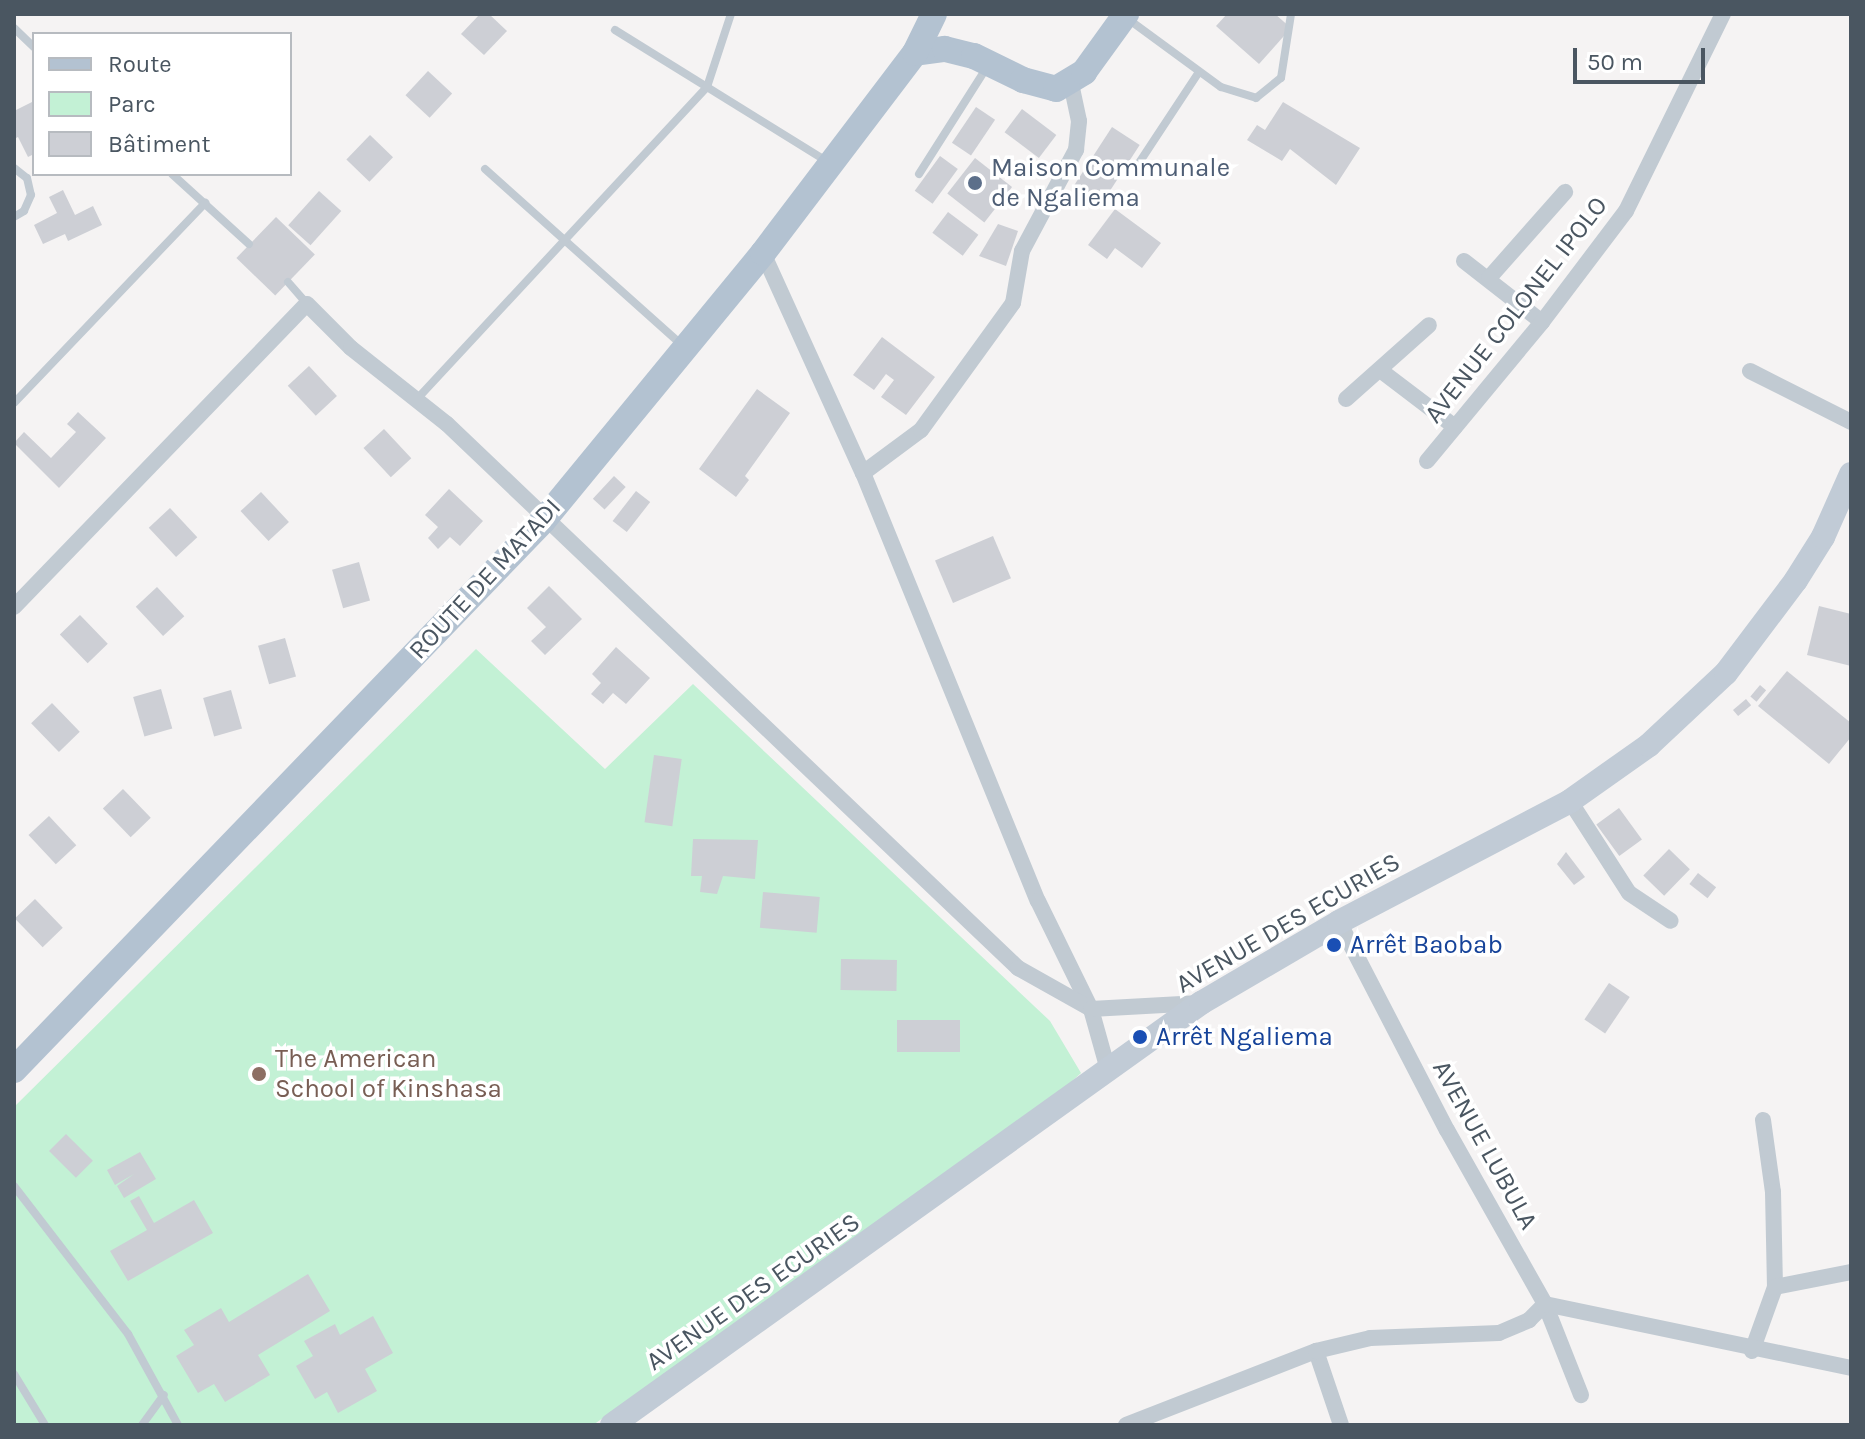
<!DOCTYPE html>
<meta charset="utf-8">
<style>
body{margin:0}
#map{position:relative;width:1865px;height:1439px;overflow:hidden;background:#f5f3f3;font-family:Karla,sans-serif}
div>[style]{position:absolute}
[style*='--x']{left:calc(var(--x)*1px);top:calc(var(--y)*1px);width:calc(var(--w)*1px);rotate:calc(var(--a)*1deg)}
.green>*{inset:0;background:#c3f1d5}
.building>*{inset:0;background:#cdcfd5;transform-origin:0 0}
.lane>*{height:8px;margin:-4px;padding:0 4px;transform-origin:4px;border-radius:4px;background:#c1cad2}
.street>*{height:16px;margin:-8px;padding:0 8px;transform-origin:8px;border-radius:8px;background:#c1cad2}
.secondary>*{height:24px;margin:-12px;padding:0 12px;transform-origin:12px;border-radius:12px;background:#c1cbd6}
.primary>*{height:26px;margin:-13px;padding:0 13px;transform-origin:13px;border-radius:13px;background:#b3c2d1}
.dots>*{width:22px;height:22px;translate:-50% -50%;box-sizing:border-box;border:4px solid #fff;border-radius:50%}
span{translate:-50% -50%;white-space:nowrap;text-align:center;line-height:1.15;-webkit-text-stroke:7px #fff;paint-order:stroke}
.service-label{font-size:26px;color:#4e5e75}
.left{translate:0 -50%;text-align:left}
.street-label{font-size:26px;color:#4a5661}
.transit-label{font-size:26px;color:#164399}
.education-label{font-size:26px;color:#785e54}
.frame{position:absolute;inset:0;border:16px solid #4a5661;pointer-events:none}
.legend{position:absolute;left:32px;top:32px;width:260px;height:144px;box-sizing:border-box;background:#fff;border:2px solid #b7bbc0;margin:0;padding:10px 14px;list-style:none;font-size:24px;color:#4a5661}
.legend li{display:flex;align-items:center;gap:16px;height:40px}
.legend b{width:40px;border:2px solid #b7bbc0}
.scale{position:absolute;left:1573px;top:48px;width:132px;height:36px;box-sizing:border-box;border:4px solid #4a5661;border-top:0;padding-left:10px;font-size:24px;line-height:28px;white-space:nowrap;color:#4a5661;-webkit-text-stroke:6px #fff;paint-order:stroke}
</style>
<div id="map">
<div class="green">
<i style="clip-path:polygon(476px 649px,605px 769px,693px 684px,1050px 1021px,1081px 1073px,1037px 1113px,593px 1425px,14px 1425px,14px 1107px)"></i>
</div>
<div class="building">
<i style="clip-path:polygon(480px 14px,489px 14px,507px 31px,484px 55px,461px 34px)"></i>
<i style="clip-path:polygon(1227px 14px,1275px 14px,1291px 28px,1259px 64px,1216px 26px)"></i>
<i style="left:428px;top:71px;width:33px;height:33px;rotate:43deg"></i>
<i style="clip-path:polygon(34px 101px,34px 154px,28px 157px,18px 137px,14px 139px,14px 111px)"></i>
<i style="clip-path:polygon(1283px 102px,1360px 148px,1336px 185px,1290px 149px,1282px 161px,1247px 140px,1257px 125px,1265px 130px)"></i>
<i style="left:976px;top:107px;width:23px;height:43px;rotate:34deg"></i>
<i style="left:1022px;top:109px;width:43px;height:29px;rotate:37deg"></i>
<i style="left:1112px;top:127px;width:33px;height:70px;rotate:33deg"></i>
<i style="left:370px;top:135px;width:32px;height:34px;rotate:44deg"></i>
<i style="left:940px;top:156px;width:22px;height:43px;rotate:36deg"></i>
<i style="left:975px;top:158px;width:47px;height:45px;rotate:38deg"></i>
<i style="clip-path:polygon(63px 190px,75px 215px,93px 206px,102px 225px,68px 241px,65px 234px,43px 244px,34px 225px,57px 213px,49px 197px)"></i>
<i style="left:319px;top:191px;width:30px;height:46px;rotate:42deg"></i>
<i style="clip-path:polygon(1115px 209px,1161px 243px,1142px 268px,1115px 248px,1107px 259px,1088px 245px)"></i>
<i style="left:948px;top:212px;width:38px;height:26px;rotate:37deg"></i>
<i style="left:276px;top:217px;width:54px;height:57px;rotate:44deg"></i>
<i style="clip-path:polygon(998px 224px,1018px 231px,1006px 266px,979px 256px)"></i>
<i style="clip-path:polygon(882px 337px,935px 377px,906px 415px,881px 397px,894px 380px,886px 374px,874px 390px,853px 375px)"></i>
<i style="left:309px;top:366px;width:41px;height:29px;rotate:47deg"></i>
<i style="clip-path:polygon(757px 389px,790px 413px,745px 476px,749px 480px,736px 497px,699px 469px)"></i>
<i style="clip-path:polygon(78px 412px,106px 438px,59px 488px,14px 443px,24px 432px,51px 458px,76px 432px,67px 424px)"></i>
<i style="left:384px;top:429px;width:40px;height:28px;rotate:47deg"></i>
<i style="left:614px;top:476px;width:16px;height:31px;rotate:43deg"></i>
<i style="clip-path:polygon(449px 489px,483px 521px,460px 546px,450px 537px,438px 549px,428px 538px,438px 527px,425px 515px)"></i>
<i style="left:636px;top:491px;width:18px;height:38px;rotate:38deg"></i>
<i style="left:261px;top:492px;width:41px;height:28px;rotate:47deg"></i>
<i style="left:170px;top:508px;width:40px;height:29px;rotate:47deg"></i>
<i style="left:993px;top:536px;width:46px;height:63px;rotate:67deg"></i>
<i style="left:359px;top:562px;width:40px;height:28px;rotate:74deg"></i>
<i style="clip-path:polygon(549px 586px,582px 619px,545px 655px,531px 641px,546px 627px,527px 608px)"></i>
<i style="left:157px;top:587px;width:40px;height:29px;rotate:47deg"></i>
<i style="clip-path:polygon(1819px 606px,1851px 614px,1851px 666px,1807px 655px)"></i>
<i style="left:80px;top:615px;width:40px;height:28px;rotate:46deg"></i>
<i style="left:285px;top:638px;width:40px;height:28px;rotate:74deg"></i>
<i style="clip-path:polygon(616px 647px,650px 678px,626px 704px,613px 693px,603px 704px,591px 694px,601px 683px,592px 674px)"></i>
<i style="clip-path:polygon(1787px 671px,1851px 723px,1851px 737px,1829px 764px,1758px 706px)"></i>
<i style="left:1760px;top:685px;width:8px;height:15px;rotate:40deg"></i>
<i style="left:161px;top:689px;width:41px;height:29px;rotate:74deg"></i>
<i style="left:231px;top:690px;width:40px;height:29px;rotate:74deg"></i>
<i style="left:1746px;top:699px;width:8px;height:17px;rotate:50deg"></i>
<i style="left:52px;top:703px;width:40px;height:29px;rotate:46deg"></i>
<i style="left:654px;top:755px;width:28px;height:68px;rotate:8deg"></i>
<i style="left:123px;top:789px;width:40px;height:28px;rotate:46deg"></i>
<i style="left:1619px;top:808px;width:39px;height:28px;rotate:54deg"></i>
<i style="left:49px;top:816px;width:40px;height:28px;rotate:47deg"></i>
<i style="clip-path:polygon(693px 839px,758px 840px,755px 879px,723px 876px,717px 894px,700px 892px,702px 876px,691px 876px)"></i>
<i style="left:1669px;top:849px;width:29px;height:37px;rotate:44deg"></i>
<i style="clip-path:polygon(1566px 852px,1585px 877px,1574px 885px,1557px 864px)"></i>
<i style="left:1698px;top:873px;width:23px;height:14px;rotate:38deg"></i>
<i style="left:763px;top:892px;width:57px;height:36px;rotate:5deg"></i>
<i style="left:35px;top:899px;width:40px;height:28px;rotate:46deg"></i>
<i style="left:841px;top:959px;width:56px;height:31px;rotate:1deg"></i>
<i style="left:1609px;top:983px;width:25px;height:44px;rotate:34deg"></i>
<i style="left:897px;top:1020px;width:63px;height:32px"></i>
<i style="left:66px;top:1134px;width:38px;height:24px;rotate:45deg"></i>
<i style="clip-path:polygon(140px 1152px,156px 1179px,124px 1198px,117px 1186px,134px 1174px,115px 1185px,107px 1170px)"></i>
<i style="clip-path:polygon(139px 1196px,154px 1223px,194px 1200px,213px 1233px,128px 1281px,110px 1251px,147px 1230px,130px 1201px)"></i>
<i style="clip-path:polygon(308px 1274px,330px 1311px,258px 1355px,270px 1375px,225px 1402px,214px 1384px,198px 1393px,176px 1356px,194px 1345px,184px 1330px,221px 1308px,229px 1322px)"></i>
<i style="clip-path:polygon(373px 1316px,393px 1353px,365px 1369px,377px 1391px,338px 1413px,327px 1392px,315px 1399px,296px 1366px,313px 1356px,304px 1341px,335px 1324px,340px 1335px)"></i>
</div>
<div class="lane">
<i style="--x:1128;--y:19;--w:115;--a:36.2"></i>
<i style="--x:1221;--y:87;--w:37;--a:17"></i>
<i style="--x:1256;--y:98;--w:32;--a:-39"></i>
<i style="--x:1281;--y:78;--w:65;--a:-81.1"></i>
<i style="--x:14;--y:28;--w:28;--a:44"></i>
<i style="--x:615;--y:30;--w:248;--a:31.8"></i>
<i style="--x:14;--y:168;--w:16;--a:38"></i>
<i style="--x:27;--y:178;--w:17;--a:77"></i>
<i style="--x:31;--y:195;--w:17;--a:114"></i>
<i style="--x:24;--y:211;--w:12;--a:149"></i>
<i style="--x:485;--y:169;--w:266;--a:41.8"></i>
<i style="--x:1135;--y:169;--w:116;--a:-56.6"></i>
<i style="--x:172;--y:174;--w:104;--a:42.3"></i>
<i style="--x:919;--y:174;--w:127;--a:-57.6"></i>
<i style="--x:288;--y:282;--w:29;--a:49"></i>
<i style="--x:417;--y:399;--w:426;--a:-47.1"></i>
<i style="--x:707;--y:87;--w:77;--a:-71.8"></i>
<i style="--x:14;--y:403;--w:277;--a:-46.3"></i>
<i style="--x:14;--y:1186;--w:187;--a:52.4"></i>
<i style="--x:128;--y:1334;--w:104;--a:61.2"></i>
<i style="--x:14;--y:1374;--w:60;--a:58.7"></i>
<i style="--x:142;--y:1425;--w:37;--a:-54"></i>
</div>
<div class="street">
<i style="--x:763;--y:253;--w:242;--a:65.6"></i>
<i style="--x:863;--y:473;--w:462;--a:67.8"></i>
<i style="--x:1038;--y:901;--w:120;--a:63.9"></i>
<i style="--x:1091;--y:1009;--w:63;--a:74.4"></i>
<i style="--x:1464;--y:261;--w:99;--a:38"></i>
<i style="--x:1489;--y:278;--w:115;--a:-48.5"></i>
<i style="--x:1380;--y:370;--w:94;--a:37.2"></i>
<i style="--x:1750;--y:371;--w:113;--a:26.8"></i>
<i style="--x:1346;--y:399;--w:111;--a:-41.7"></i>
<i style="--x:1427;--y:461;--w:180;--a:-50.4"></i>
<i style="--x:1542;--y:322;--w:139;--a:-52.9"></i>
<i style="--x:1626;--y:211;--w:220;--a:-63.8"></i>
<i style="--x:863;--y:473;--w:72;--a:-36.6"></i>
<i style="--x:921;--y:430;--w:157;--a:-54.1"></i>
<i style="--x:1013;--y:303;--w:53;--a:-80.2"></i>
<i style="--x:1022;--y:251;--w:115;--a:-61.9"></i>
<i style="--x:1076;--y:150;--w:29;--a:-84"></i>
<i style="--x:1079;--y:121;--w:38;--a:-102"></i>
<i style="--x:14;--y:607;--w:421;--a:-46"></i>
<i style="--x:307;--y:304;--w:62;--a:45"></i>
<i style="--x:351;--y:348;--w:122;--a:38.4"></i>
<i style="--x:447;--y:424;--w:789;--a:43.61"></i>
<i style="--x:1018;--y:968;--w:84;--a:29.3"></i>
<i style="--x:1091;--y:1009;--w:109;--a:-3.2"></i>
<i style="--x:1570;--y:801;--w:109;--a:57.3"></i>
<i style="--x:1629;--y:893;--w:50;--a:33.7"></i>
<i style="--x:1339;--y:922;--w:234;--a:62.6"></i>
<i style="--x:1447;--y:1130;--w:200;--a:60.6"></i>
<i style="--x:1545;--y:1304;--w:98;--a:68.4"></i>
<i style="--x:1763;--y:1120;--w:73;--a:82.1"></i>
<i style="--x:1773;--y:1192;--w:95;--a:88.8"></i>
<i style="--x:1316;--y:1351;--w:78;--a:71.3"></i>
<i style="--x:1752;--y:1351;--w:68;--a:-70.2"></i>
<i style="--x:1775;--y:1287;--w:77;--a:-11.2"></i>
<i style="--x:1126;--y:1425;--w:204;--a:-21.3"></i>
<i style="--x:1316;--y:1351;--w:56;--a:-13.5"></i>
<i style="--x:1370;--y:1338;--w:129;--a:-2.2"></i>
<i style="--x:1499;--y:1333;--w:33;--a:-23"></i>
<i style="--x:1529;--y:1320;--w:23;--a:-45"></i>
<i style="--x:1545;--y:1304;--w:313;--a:11.8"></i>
</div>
<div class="secondary">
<i style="--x:612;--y:1425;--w:725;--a:-35.62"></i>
<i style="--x:1201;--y:1003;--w:160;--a:-30.4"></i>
<i style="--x:1339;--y:922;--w:261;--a:-27.6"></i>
<i style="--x:1570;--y:801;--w:97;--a:-35.3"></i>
<i style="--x:1649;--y:745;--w:105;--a:-43.1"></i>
<i style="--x:1726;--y:673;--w:116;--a:-53"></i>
<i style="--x:1796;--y:580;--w:51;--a:-57.9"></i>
<i style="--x:1823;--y:537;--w:69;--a:-66"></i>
</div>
<div class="primary">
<i style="--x:915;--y:53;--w:30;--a:-8"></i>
<i style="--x:945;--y:49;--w:30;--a:14"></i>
<i style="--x:974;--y:56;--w:55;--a:26.1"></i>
<i style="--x:1023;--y:80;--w:34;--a:15"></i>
<i style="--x:1056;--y:89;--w:33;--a:-31"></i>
<i style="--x:1084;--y:72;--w:72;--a:-54.1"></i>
<i style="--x:14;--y:1070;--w:762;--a:-46.06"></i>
<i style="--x:543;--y:521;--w:347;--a:-50.6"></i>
<i style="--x:763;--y:253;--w:251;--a:-52.8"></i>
<i style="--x:915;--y:53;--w:43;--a:-64"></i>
</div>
<div class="dots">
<i style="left:975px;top:183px;background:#5c6f8a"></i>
<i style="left:1334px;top:945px;background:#1a4fb4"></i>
<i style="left:1140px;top:1037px;background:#1a4fb4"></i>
<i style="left:259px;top:1074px;background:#8d6e63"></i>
</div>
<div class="service-label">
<span class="left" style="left:991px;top:183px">Maison Communale<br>de Ngaliema</span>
</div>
<div class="street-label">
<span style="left:1516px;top:310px;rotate:-52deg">AVENUE COLONEL IPOLO</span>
<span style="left:485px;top:579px;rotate:-47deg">ROUTE DE MATADI</span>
<span style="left:1288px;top:923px;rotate:-30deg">AVENUE DES ECURIES</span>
<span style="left:1485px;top:1145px;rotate:61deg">AVENUE LUBULA</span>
<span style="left:753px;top:1292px;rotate:-35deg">AVENUE DES ECURIES</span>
</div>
<div class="transit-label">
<span class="left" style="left:1350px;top:945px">Arrêt Baobab</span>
<span class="left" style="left:1156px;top:1037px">Arrêt Ngaliema</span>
</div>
<div class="education-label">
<span class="left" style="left:275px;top:1074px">The American<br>School of Kinshasa</span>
</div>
<div class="frame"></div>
<ul class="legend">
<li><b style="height:10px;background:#b3c2d1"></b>Route</li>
<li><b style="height:22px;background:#c3f1d5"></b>Parc</li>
<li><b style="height:22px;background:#cdcfd5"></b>Bâtiment</li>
</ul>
<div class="scale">50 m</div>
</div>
